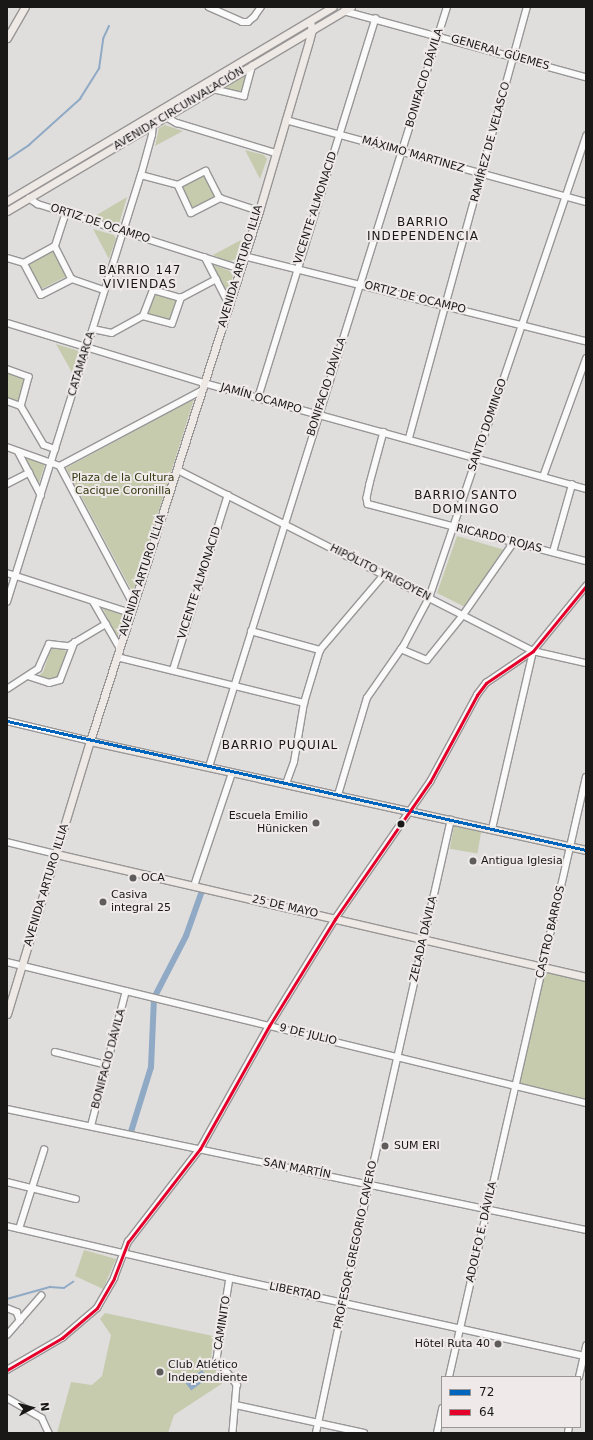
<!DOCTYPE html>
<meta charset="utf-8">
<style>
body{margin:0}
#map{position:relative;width:593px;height:1440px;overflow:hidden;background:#e0dedd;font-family:"DejaVu Sans",sans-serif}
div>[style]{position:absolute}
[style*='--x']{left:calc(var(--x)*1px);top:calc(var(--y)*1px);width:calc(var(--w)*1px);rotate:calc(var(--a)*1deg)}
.green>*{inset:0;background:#c6cbae;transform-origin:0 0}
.water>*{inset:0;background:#90aac5;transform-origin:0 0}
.stream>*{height:1.5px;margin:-0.75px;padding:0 0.75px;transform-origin:0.75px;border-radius:0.75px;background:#90aac5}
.canal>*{height:6px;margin:-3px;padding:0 3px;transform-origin:3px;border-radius:3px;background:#90aac5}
.roads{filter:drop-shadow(1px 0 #989696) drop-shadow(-1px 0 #989696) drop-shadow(0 1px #989696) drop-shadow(0 -1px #989696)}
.minor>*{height:5.5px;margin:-2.75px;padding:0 2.75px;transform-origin:2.75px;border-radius:2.75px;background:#fafafa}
.major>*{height:7px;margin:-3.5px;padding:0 3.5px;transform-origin:3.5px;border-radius:3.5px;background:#eee9e5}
.bus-1>*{height:3px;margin:-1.5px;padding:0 1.5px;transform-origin:1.5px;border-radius:1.5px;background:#0065bd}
.bus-2>*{height:3px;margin:-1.5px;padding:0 1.5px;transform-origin:1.5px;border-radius:1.5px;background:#e4002b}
.dots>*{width:11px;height:11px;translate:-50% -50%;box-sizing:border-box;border:2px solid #efeae9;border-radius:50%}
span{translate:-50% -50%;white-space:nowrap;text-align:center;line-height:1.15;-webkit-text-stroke:4px #efeae9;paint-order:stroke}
.street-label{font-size:11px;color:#191817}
.park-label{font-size:11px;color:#343a12}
.poi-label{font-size:11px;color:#191817}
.right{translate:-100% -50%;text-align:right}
.left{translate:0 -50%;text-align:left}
.neighbourhood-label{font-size:12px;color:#191817;letter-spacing:1px}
.frame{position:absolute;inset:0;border:8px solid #191817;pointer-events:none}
.legend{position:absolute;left:441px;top:1376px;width:140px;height:52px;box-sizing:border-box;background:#efeae9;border:1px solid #999695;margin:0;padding:5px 7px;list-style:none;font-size:12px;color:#191817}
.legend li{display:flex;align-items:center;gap:8px;height:20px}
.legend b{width:20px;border:1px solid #999695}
.north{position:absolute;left:12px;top:1388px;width:40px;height:40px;-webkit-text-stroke:3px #efeae9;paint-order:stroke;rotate:84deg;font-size:11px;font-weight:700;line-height:16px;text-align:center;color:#191817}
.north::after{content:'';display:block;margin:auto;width:14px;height:18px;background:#191817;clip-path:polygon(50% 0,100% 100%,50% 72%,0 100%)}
</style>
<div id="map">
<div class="green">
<i style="clip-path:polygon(248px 73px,241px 93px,225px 88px)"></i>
<i style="clip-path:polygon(165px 125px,183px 131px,155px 146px,159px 128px)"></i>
<i style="clip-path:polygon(245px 150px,264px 155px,267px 159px,260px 179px)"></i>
<i style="left:204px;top:175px;width:25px;height:25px;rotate:63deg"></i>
<i style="clip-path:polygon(127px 197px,119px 224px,116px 226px,95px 216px)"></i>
<i style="clip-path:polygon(93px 229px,114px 235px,116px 239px,109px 259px)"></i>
<i style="clip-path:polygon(241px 240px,236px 259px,228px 262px,213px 255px)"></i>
<i style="left:54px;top:249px;width:30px;height:31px;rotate:63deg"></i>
<i style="clip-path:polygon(211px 264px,230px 271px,233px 276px,228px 294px)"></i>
<i style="left:155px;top:293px;width:22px;height:22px;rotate:18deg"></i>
<i style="clip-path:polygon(56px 344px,79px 351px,81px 358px,74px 376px)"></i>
<i style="clip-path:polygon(7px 373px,26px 379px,19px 402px,7px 398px)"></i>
<i style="clip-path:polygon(194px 399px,133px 593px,66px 468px)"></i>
<i style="clip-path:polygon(26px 458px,45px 464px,39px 483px)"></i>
<i style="clip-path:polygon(457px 536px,505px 550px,465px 607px,437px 593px)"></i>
<i style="clip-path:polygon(102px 607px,125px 616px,117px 637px)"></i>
<i style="clip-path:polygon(52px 647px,67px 651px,59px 676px,50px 679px,39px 676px,43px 672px)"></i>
<i style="left:454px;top:825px;width:28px;height:24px;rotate:10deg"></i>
<i style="clip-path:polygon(545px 971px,586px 980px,586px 1101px,519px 1086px)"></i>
<i style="clip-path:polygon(84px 1250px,116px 1259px,103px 1289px,75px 1276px)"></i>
<i style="clip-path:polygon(105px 1313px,213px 1336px,211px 1361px,214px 1368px,226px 1381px,174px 1415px,168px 1433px,57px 1433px,71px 1382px,92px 1385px,102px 1376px,111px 1335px,100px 1319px)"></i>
</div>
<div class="water">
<i style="left:202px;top:1370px;width:10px;height:21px;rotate:53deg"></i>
</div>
<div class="stream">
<i style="--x:7;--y:160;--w:27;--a:-34"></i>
<i style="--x:29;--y:145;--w:69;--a:-42"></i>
<i style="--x:80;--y:99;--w:36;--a:-58"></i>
<i style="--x:99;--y:69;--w:30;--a:-82"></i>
<i style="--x:103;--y:39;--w:14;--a:-65"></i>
<i style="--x:7;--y:1299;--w:45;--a:-15.6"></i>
<i style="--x:50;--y:1287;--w:14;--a:4"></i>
<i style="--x:64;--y:1288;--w:11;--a:-34"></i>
</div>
<div class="canal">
<i style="--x:130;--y:1135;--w:71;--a:-72.8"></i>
<i style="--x:151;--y:1067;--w:69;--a:-87.5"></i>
<i style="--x:154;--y:998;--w:70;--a:-62.7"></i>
<i style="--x:186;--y:936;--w:51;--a:-70.5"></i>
</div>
<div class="roads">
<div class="minor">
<i style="--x:209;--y:7;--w:36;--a:24"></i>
<i style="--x:242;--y:22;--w:6;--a:0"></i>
<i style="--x:248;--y:22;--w:8;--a:-40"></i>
<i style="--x:254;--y:17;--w:12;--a:-55"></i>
<i style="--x:344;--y:11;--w:251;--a:15.3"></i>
<i style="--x:213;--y:89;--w:32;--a:13"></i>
<i style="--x:244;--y:96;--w:31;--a:-75"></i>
<i style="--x:166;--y:117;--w:13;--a:29"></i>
<i style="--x:177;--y:123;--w:103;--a:16.9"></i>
<i style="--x:286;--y:120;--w:311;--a:15.3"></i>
<i style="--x:141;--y:175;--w:38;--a:15"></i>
<i style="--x:178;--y:185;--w:31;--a:-27"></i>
<i style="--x:206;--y:171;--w:30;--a:63"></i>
<i style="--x:178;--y:185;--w:31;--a:65"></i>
<i style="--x:191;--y:213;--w:33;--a:-27"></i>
<i style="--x:220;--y:198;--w:41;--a:18.4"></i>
<i style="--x:29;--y:198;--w:11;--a:34"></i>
<i style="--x:38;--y:204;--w:212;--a:17.8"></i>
<i style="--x:55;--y:246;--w:37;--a:63"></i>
<i style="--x:72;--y:279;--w:34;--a:19"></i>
<i style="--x:244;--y:256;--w:352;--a:14"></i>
<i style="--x:205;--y:257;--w:53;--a:62.9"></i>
<i style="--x:7;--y:258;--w:18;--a:16"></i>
<i style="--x:24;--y:263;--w:35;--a:-29"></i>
<i style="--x:55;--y:246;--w:35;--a:-72"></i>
<i style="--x:24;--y:263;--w:36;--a:62"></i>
<i style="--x:41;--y:295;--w:35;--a:-27"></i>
<i style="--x:143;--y:316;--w:30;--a:15"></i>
<i style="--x:172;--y:324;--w:28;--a:-71"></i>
<i style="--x:181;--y:298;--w:40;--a:-28"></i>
<i style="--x:7;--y:323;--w:206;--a:16.9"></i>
<i style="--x:204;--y:383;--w:396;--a:15.5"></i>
<i style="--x:93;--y:329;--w:19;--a:12"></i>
<i style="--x:112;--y:333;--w:35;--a:-29"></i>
<i style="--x:143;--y:316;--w:28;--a:-69"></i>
<i style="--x:153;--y:290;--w:29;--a:16"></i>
<i style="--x:7;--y:369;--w:23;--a:20"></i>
<i style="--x:29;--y:377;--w:30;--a:105"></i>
<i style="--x:258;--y:398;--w:397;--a:-72.8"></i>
<i style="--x:7;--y:401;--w:15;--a:20"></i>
<i style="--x:21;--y:406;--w:45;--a:59.5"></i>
<i style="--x:44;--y:445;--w:12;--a:20"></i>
<i style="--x:384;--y:432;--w:54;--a:105.1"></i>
<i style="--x:370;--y:484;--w:14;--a:102"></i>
<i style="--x:367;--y:498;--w:6;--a:81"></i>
<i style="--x:368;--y:504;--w:225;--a:14.7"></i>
<i style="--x:409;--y:438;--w:447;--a:-74.7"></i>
<i style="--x:7;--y:447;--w:56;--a:19.7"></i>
<i style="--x:60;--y:466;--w:162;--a:-28"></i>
<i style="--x:18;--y:451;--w:50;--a:62.4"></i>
<i style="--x:60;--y:466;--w:157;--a:62"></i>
<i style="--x:178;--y:470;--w:398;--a:27"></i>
<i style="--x:533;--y:651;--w:54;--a:12.8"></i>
<i style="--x:543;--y:477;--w:126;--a:-70"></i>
<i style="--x:7;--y:484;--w:25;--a:-27"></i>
<i style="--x:553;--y:552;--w:70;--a:-74.2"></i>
<i style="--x:7;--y:573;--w:130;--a:17.9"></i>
<i style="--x:93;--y:601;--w:54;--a:60.1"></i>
<i style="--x:7;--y:602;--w:448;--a:-72.6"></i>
<i style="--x:141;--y:175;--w:41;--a:-74.6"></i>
<i style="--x:152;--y:135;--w:11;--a:-85"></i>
<i style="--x:251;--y:631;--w:72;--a:15.4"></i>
<i style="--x:401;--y:649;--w:28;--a:23"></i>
<i style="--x:427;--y:660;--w:58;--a:-51.3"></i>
<i style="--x:463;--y:615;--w:89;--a:-55.1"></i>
<i style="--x:117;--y:657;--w:193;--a:13.8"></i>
<i style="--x:173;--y:670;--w:183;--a:-72.6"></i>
<i style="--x:28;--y:676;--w:22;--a:18"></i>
<i style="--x:49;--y:683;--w:11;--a:-15"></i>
<i style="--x:60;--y:680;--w:40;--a:-69"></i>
<i style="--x:7;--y:689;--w:37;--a:-33"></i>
<i style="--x:38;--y:669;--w:27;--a:-66"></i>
<i style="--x:49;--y:644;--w:20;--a:6"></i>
<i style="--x:69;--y:646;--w:43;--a:-30.7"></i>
<i style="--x:7;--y:721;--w:85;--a:13.5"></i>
<i style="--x:209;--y:767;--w:796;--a:-72.61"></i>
<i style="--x:286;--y:784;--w:23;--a:-70"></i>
<i style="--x:294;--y:762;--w:60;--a:-80.4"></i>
<i style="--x:304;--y:703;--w:55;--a:-73.2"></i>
<i style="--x:320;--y:650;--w:97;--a:-49.6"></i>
<i style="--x:338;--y:795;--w:101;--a:-73.4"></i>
<i style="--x:367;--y:698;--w:65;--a:-55.1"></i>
<i style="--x:404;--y:645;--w:53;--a:-62"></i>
<i style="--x:429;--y:598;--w:488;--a:-71.2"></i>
<i style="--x:492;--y:829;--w:183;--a:-77"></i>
<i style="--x:7;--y:842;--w:50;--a:13.8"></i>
<i style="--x:194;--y:886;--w:119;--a:-71.4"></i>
<i style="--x:7;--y:962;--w:596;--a:13.69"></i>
<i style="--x:55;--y:1052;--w:54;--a:14"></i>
<i style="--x:7;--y:1109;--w:592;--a:11.8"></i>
<i style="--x:91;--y:1126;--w:139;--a:-75.5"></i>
<i style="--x:7;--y:1182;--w:71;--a:13.8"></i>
<i style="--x:7;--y:1226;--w:229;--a:13.1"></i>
<i style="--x:230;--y:1278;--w:364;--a:12.4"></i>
<i style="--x:19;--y:1229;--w:83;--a:-72.4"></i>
<i style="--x:230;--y:1278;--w:82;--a:99.1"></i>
<i style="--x:217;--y:1359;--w:33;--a:52"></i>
<i style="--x:237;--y:1385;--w:48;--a:94.8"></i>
<i style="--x:7;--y:1308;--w:11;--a:22"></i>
<i style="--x:17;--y:1312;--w:9;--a:69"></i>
<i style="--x:7;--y:1335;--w:52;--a:-48.9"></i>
<i style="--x:7;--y:1370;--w:64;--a:-30.2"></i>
<i style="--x:62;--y:1338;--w:46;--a:-40.6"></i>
<i style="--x:97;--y:1308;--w:34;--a:-60"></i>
<i style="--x:114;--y:1278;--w:39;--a:-69"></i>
<i style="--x:128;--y:1242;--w:118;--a:-52.3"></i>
<i style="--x:200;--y:1149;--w:141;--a:-60.7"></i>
<i style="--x:269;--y:1026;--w:126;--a:-58.3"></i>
<i style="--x:335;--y:919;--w:167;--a:-55.3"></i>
<i style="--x:430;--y:782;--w:99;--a:-61.6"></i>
<i style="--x:477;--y:695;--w:15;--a:-53"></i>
<i style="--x:486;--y:683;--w:57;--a:-34.2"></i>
<i style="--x:533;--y:651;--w:84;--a:-50.8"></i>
<i style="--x:449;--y:1377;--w:615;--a:-77.14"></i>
<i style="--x:579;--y:1377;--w:32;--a:-77"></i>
<i style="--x:7;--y:1398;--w:40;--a:29.7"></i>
<i style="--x:42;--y:1418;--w:17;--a:65"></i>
<i style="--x:236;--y:1405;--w:131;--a:12.3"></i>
<i style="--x:316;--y:1433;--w:256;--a:-78"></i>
<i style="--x:369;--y:1183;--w:372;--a:-77.3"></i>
<i style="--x:437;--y:1433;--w:25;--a:-78"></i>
<i style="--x:568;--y:1433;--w:6;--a:-81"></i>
</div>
<div class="major">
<i style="--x:7;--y:38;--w:36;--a:-60"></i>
<i style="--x:7;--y:201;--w:379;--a:-30.8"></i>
<i style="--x:7;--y:211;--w:400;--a:-30.7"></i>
<i style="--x:90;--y:741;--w:508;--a:12.39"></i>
<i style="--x:56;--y:854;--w:544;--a:13.07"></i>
<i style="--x:7;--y:1014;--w:285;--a:-73.1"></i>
<i style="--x:90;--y:741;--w:556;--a:-72.31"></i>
<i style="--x:259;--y:211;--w:177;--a:-73.6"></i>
<i style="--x:309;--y:41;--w:11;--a:-75"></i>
<i style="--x:312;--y:30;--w:9;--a:-103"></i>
</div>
</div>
<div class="bus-1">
<i style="--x:7;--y:721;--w:593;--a:12.56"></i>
</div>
<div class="bus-2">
<i style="--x:7;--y:1370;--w:64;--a:-30.2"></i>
<i style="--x:62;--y:1338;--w:46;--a:-40.6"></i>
<i style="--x:97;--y:1308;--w:34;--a:-60"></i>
<i style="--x:114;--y:1278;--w:39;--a:-69"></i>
<i style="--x:128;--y:1242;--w:118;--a:-52.3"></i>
<i style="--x:200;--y:1149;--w:141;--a:-60.7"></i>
<i style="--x:269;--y:1026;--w:126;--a:-58.3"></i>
<i style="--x:335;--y:919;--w:167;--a:-55.3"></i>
<i style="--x:430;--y:782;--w:99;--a:-61.6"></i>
<i style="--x:477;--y:695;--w:15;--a:-53"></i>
<i style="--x:486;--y:683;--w:57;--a:-34.2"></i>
<i style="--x:533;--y:651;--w:84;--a:-50.8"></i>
</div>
<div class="dots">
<i style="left:316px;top:823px;background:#5f5d5c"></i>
<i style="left:401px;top:824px;background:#191817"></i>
<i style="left:473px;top:861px;background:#5f5d5c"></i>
<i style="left:133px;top:878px;background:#5f5d5c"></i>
<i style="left:103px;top:902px;background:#5f5d5c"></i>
<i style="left:385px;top:1146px;background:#5f5d5c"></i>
<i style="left:498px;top:1344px;background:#5f5d5c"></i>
<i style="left:160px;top:1372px;background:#5f5d5c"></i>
</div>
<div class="street-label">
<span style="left:500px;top:53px;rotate:16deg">GENERAL GÜEMES</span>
<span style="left:425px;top:78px;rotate:-73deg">BONIFACIO DÁVILA</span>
<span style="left:179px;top:109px;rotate:-31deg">AVENIDA CIRCUNVALACIÓN</span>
<span style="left:491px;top:142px;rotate:-75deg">RAMÍREZ DE VELASCO</span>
<span style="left:413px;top:155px;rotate:16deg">MÁXIMO MARTINEZ</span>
<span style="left:316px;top:208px;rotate:-72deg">VICENTE ALMONACID</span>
<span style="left:100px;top:224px;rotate:18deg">ORTIZ DE OCAMPO</span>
<span style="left:241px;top:266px;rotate:-73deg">AVENIDA ARTURO ILLIA</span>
<span style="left:415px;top:298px;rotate:14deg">ORTIZ DE OCAMPO</span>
<span style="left:82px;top:364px;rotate:-73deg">CATAMARCA</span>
<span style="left:327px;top:387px;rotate:-72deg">BONIFACIO DÁVILA</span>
<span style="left:261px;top:399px;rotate:16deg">JAMÍN OCAMPO</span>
<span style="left:488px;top:425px;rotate:-71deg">SANTO DOMINGO</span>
<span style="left:499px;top:539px;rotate:14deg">RICARDO ROJAS</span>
<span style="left:380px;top:573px;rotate:27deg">HIPÓLITO YRIGOYEN</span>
<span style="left:143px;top:575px;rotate:-72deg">AVENIDA ARTURO ILLIA</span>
<span style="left:200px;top:583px;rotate:-72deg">VICENTE ALMONACID</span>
<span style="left:47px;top:885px;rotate:-73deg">AVENIDA ARTURO ILLIA</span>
<span style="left:285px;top:907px;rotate:13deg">25 DE MAYO</span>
<span style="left:551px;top:932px;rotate:-77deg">CASTRO BARROS</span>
<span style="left:424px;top:939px;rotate:-77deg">ZELADA DÁVILA</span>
<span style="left:308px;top:1035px;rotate:14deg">9 DE JULIO</span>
<span style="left:109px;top:1059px;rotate:-75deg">BONIFACIO DÁVILA</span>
<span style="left:297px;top:1169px;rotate:11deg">SAN MARTÍN</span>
<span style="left:482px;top:1232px;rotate:-77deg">ADOLFO E. DÁVILA</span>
<span style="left:356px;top:1245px;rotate:-78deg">PROFESOR GREGORIO CAVERO</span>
<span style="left:295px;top:1292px;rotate:12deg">LIBERTAD</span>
<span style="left:223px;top:1323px;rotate:-81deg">CAMINITO</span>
</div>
<div class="park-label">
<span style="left:123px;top:485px">Plaza de la Cultura<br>Cacique Coronilla</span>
</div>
<div class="poi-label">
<span class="right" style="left:308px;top:823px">Escuela Emilio<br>Hünicken</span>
<span class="left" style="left:481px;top:861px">Antigua Iglesia</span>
<span class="left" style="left:141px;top:878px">OCA</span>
<span class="left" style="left:111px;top:902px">Casiva<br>integral 25</span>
<span class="left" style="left:394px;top:1146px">SUM ERI</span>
<span class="right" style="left:490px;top:1344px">Hôtel Ruta 40</span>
<span class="left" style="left:168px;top:1372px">Club Atlético<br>Independiente</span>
</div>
<div class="neighbourhood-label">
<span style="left:423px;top:230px">BARRIO<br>INDEPENDENCIA</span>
<span style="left:140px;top:278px">BARRIO 147<br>VIVIENDAS</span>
<span style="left:466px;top:503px">BARRIO SANTO<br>DOMINGO</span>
<span style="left:280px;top:746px">BARRIO PUQUIAL</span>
</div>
<div class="frame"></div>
<ul class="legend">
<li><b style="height:5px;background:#0065bd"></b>72</li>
<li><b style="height:5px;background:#e4002b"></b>64</li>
</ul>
<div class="north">N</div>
</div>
